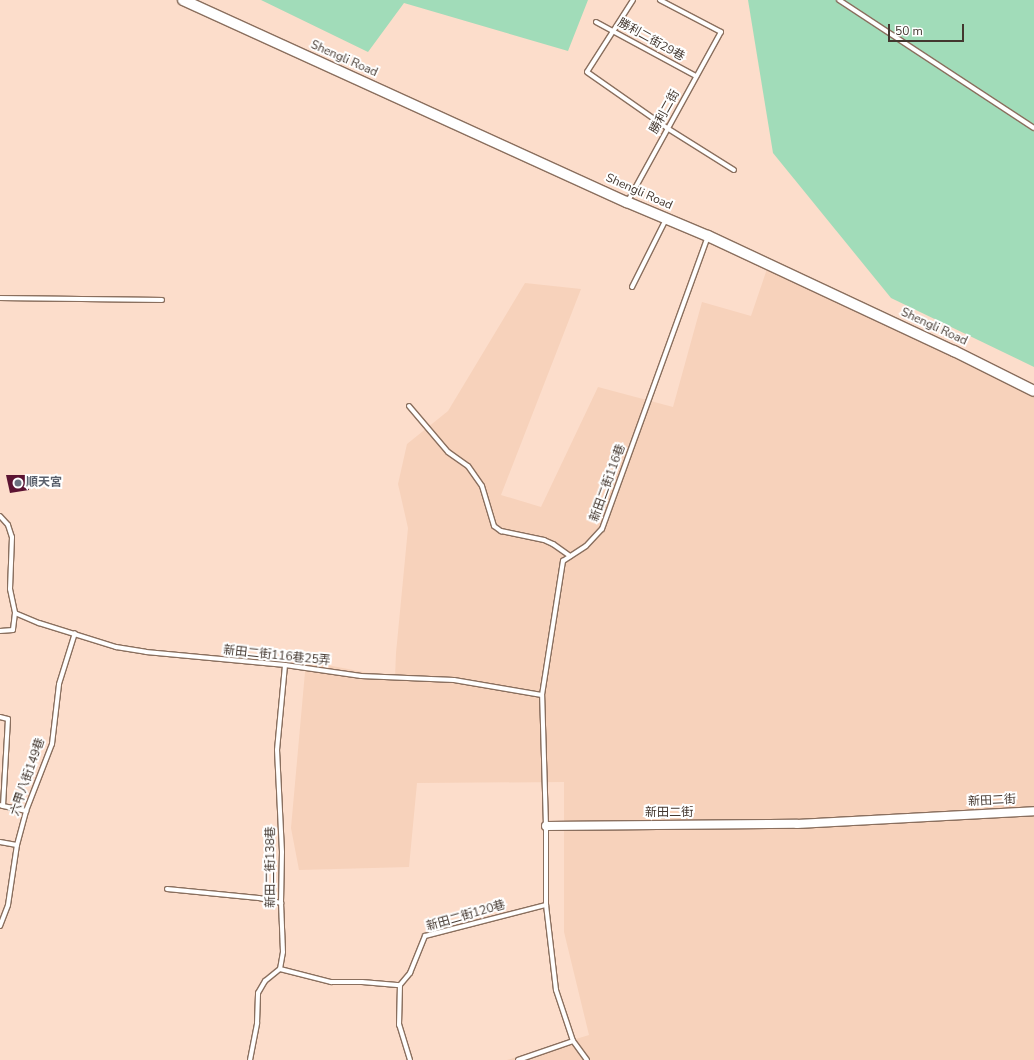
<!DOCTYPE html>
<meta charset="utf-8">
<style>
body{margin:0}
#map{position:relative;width:1034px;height:1060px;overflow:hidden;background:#fcddcb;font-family:"Nunito Sans","Noto Sans TC",sans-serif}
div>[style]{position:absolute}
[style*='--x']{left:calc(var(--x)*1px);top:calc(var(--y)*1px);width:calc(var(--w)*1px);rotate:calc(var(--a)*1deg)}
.built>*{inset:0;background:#f7d2bb}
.green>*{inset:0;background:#a1dcb9}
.building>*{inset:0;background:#5c1433}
.roads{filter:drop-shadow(1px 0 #8a6f5e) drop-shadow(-1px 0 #8a6f5e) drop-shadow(0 1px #8a6f5e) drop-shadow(0 -1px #8a6f5e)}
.service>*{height:4px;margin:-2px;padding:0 2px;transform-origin:2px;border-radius:2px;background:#fff}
.minor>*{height:8px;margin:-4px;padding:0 4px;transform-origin:4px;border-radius:4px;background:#fff}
.tertiary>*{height:10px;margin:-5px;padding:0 5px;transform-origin:5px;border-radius:5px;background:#fff}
.dots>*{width:11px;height:11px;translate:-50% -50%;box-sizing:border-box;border:2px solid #fff;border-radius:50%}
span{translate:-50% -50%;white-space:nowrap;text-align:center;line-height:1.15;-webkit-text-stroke:4px #fff;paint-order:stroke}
.street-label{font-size:12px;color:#43372f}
.worship-label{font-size:12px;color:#5b616d;font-weight:700}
.left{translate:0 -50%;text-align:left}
.scale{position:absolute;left:888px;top:24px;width:76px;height:18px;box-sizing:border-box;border:2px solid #43372f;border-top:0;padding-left:5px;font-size:12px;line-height:14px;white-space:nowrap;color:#43372f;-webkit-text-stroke:3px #fff;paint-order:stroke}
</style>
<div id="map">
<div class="built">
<i style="clip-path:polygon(770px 260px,891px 316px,1034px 387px,1034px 1060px,507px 1060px,589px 1035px,564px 932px,564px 782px,417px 783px,409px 867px,299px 870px,291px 828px,306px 661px,395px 678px,396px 653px,408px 528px,398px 484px,407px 444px,448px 411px,525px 283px,581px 289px,501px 495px,541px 507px,598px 387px,673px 407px,702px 302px,751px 316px)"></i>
</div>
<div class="green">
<i style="clip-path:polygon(261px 0,588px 0,568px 51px,404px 3px,368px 52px)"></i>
<i style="clip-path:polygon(748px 0,1034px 0,1034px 367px,891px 298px,773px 153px)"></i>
</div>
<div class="building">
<i style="clip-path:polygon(6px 475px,26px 475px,29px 490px,10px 493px)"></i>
</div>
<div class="roads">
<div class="service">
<i style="--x:633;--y:0;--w:85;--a:122.6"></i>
<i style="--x:587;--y:72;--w:98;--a:35"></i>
<i style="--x:667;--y:128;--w:79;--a:32.1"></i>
<i style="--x:839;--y:0;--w:233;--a:33.3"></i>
<i style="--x:596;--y:22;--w:114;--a:28.4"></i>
<i style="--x:628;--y:201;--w:193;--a:-61.2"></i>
<i style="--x:721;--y:32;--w:69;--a:-152.3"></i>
<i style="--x:632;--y:287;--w:76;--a:-63.4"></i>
<i style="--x:0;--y:298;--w:162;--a:0.7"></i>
<i style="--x:409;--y:406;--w:60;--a:49.7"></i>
<i style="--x:448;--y:452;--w:24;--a:35"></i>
<i style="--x:468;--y:466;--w:24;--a:55"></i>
<i style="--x:482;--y:486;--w:42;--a:73.3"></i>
<i style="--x:494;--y:526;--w:9;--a:36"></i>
<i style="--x:501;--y:531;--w:44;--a:11.8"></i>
<i style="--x:544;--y:540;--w:10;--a:24"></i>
<i style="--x:553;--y:544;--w:21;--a:35"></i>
<i style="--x:0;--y:516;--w:12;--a:48"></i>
<i style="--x:8;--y:525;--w:13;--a:72"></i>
<i style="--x:12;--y:537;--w:52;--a:92.2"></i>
<i style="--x:10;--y:589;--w:25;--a:78"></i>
<i style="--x:15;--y:613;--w:17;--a:97"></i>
<i style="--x:13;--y:630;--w:13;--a:176"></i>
<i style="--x:15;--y:613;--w:26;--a:23"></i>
<i style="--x:39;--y:623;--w:81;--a:17.3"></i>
<i style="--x:116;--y:647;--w:30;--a:9"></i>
<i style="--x:146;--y:652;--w:140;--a:5.3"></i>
<i style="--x:285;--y:665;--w:77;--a:8.2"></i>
<i style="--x:361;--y:676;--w:93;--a:2.5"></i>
<i style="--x:454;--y:680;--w:89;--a:9.7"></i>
<i style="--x:0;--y:717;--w:8;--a:14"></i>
<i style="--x:8;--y:719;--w:87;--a:93.3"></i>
<i style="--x:3;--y:806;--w:3;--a:-162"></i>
<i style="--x:3;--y:806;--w:24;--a:12"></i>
<i style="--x:0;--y:842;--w:17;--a:10"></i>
<i style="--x:167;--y:889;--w:92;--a:5.6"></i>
<i style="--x:259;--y:898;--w:23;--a:13"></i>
<i style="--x:0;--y:926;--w:22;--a:-69"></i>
<i style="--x:8;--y:905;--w:61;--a:-81.5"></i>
<i style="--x:17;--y:845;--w:35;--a:-75"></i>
<i style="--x:26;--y:811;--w:72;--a:-68.8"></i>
<i style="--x:52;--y:744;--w:60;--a:-83.3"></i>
<i style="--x:59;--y:684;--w:53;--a:-72.6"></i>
<i style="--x:280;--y:969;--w:53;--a:14.3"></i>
<i style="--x:331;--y:982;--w:31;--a:0"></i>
<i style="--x:362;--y:982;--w:38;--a:5"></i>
<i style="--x:250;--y:1060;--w:38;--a:-79"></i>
<i style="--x:257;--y:1023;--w:30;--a:-88"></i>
<i style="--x:258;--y:993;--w:14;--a:-60"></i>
<i style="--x:265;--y:981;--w:19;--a:-39"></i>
<i style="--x:280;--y:969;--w:17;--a:-80"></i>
<i style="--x:283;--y:952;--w:49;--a:-92.3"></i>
<i style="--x:281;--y:903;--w:51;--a:-88.9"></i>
<i style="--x:282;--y:852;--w:102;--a:-92.8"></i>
<i style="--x:277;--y:750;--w:85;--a:-84.6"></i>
<i style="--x:410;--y:1060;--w:37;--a:-107"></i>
<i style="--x:399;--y:1025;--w:40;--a:-88.6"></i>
<i style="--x:400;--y:985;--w:16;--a:-50"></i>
<i style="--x:410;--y:973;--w:40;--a:-68"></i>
<i style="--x:425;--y:936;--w:125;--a:-14.4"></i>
<i style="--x:518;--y:1060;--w:58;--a:-19.1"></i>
<i style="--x:587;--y:1060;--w:24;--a:-126"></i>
<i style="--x:573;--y:1041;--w:54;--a:-108.4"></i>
<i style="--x:556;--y:990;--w:86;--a:-96.7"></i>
<i style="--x:546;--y:905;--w:79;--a:-90"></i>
<i style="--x:546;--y:826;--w:131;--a:-91.7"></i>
<i style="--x:542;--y:695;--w:136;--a:-81.1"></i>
<i style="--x:563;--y:561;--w:27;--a:-33"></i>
<i style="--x:586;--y:546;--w:23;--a:-47"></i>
<i style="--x:602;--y:529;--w:312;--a:-70.1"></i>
</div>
<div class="minor">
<i style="--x:546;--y:826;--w:251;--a:-0.5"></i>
<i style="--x:797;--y:824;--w:237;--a:-3.1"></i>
</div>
<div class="tertiary">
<i style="--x:183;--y:0;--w:488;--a:24.5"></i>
<i style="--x:627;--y:202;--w:88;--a:22.8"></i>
<i style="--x:708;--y:236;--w:272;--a:25.1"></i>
<i style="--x:954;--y:351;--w:89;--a:26.6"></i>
</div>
</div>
<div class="dots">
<i style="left:18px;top:483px;background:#6b7280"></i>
</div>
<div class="street-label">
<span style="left:651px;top:40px;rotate:29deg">勝利二街29巷</span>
<span style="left:344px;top:59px;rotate:24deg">Shengli Road</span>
<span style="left:665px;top:112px;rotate:-61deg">勝利二街</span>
<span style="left:639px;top:192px;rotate:24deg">Shengli Road</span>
<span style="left:934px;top:327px;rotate:25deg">Shengli Road</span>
<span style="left:608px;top:483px;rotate:-70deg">新田二街116巷</span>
<span style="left:277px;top:656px;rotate:6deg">新田二街116巷25弄</span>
<span style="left:28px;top:777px;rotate:-71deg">六甲八街149巷</span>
<span style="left:992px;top:801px;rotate:-3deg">新田二街</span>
<span style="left:669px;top:813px">新田二街</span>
<span style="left:271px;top:867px;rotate:-90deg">新田二街138巷</span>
<span style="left:466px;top:916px;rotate:-16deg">新田二街120巷</span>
</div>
<div class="worship-label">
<span class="left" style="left:26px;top:483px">順天宮</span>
</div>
<div class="scale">50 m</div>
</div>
